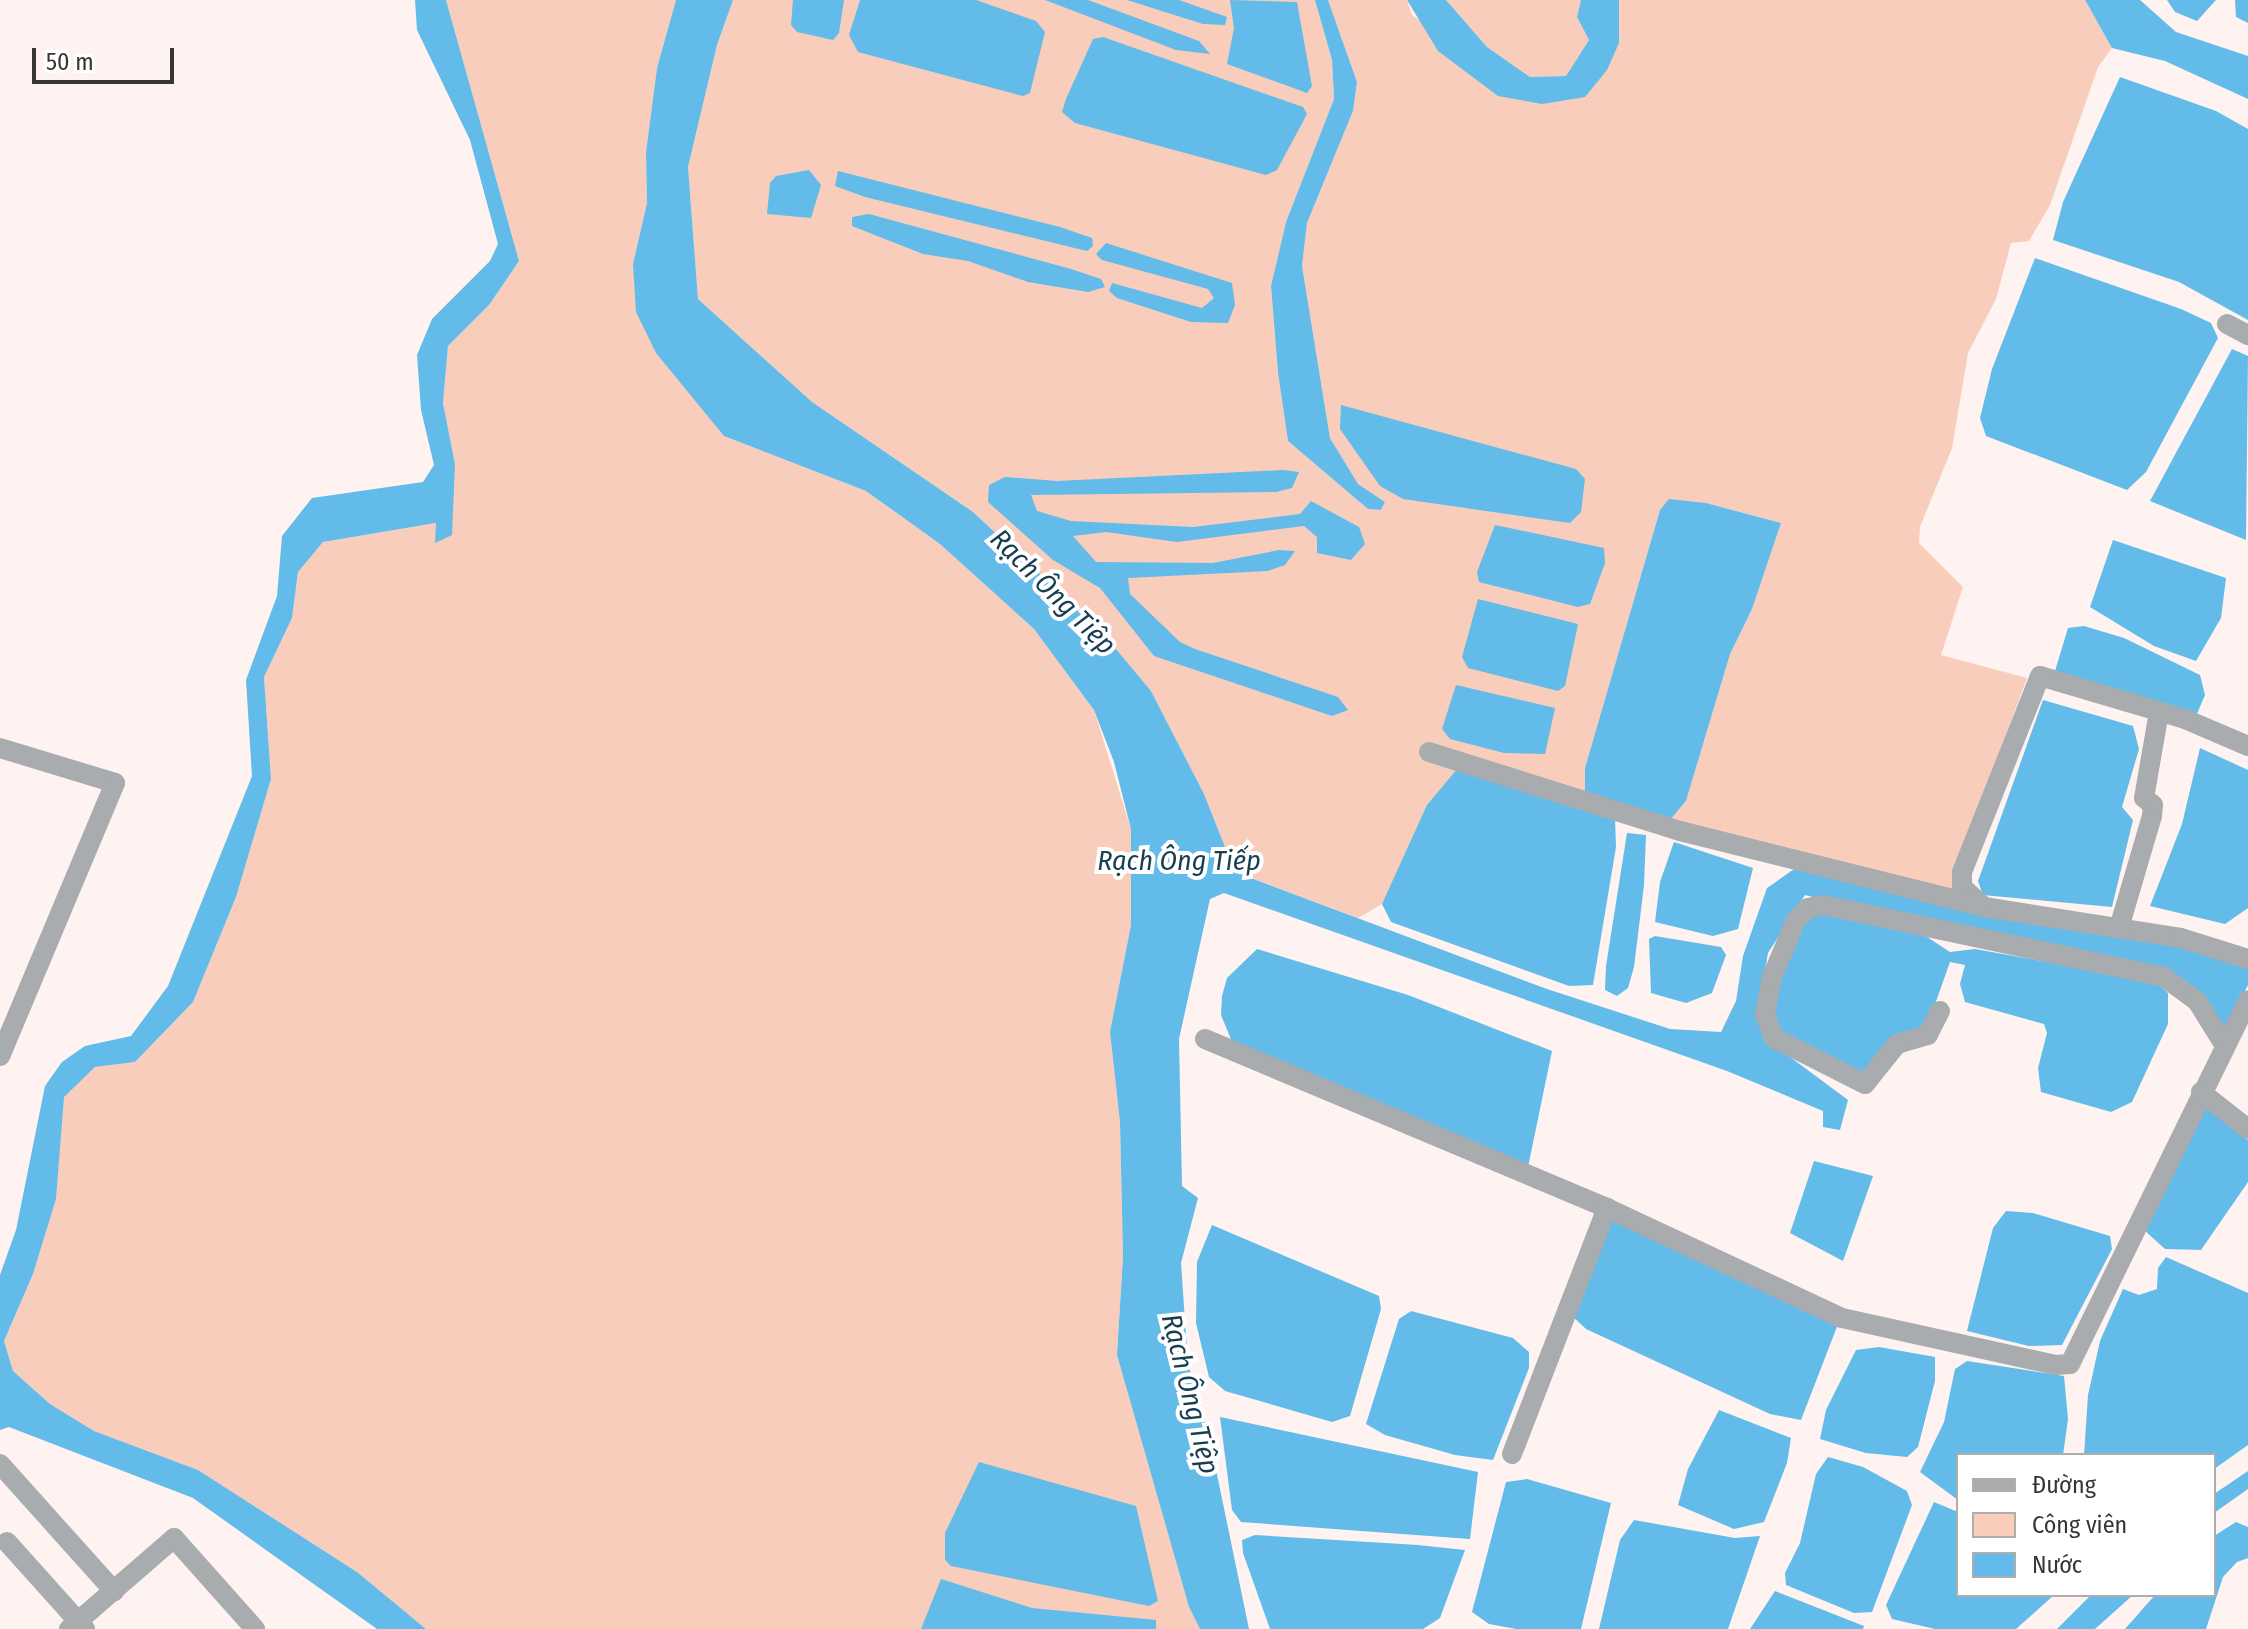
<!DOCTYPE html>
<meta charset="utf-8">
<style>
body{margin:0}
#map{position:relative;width:2248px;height:1629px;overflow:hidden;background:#fef3f0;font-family:"Fira Sans Condensed",sans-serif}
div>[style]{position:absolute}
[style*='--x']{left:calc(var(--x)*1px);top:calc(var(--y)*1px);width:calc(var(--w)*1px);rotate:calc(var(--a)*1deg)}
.green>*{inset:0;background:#f8cdbc}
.water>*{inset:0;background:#62bbe8}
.minor>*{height:20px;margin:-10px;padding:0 10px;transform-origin:10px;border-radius:10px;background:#a9acaf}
span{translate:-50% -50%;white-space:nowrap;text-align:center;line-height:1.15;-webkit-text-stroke:8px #fff;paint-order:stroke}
.water-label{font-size:28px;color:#173e51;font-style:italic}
.legend{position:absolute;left:1956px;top:1453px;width:260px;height:144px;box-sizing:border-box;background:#fff;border:2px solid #b0aead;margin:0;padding:10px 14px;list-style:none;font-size:24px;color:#393533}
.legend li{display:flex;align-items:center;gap:16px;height:40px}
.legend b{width:40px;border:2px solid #b0aead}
.scale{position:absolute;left:32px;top:48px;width:142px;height:36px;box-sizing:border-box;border:4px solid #393533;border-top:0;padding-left:10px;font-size:24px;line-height:28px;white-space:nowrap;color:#393533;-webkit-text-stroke:6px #fff;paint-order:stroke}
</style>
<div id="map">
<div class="green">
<i style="clip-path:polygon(446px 0,676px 0,657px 68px,646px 152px,647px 203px,633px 264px,724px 436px,866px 491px,940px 544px,1034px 629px,1094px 710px,1131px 829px,1131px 925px,1110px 1032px,1120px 1122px,1123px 1256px,1117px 1355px,1189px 1607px,1200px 1629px,426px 1629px,357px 1572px,198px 1470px,94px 1431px,50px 1404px,13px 1371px,4px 1341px,33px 1274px,56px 1199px,63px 1097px,95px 1067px,135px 1062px,193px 1002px,236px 897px,271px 779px,264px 677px,292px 618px,298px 572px,323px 542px,437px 523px,455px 464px,443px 403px,448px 346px,489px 305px,519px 261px)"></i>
<i style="clip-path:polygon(733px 0,1315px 0,1332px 60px,1334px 99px,1286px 222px,1271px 286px,1278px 373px,1288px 441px,1368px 509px,1381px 510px,1385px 502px,1358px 484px,1330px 438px,1302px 266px,1307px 223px,1353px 111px,1357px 82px,1328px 0,1407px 0,1412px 15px,1542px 104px,1619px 43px,1619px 0,2085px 0,2112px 48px,2098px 67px,2050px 205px,2029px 241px,2011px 243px,1996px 299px,1968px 353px,1952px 448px,1920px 527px,1919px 543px,1963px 587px,1941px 655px,2027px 678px,1955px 871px,1959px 894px,1670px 820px,1686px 801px,1730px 653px,1752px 609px,1781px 523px,1706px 503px,1660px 510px,1585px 768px,1585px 794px,1458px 768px,1382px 904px,1358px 918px,1235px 872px,1204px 794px,1151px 691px,1101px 631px,973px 512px,812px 402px,698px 299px,688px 167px,717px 45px)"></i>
<i style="clip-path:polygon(1446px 0,1581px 0,1577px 17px,1589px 40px,1566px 76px,1530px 77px,1487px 47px)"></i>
</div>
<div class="water">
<i style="clip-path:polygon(415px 0,446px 0,519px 261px,489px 305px,448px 346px,443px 403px,455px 464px,452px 535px,435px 543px,436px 523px,323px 542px,298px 572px,292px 618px,264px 677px,271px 779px,236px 897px,193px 1002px,135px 1062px,95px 1067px,64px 1097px,56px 1199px,33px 1274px,4px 1341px,13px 1371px,50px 1404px,94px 1431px,198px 1470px,357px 1572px,426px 1629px,377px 1629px,193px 1498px,9px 1427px,0 1430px,0 1275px,16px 1230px,45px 1086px,62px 1062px,85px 1046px,131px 1036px,168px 986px,252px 776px,246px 680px,277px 596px,282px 536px,312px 498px,423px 482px,434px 465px,421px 410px,417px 355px,432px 319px,490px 261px,498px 244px,470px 140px,417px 30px)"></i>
<i style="clip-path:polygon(676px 0,733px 0,717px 45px,688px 167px,698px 299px,812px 402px,973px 512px,1101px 631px,1151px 691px,1204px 794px,1235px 872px,1547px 989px,1670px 1029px,1721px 1032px,1736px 1001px,1743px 956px,1767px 888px,1797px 867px,2178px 944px,2248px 965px,2248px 985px,2225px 1031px,2203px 997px,1805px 895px,1768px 953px,1758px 1010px,1766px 1039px,1848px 1100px,1840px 1130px,1823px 1127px,1823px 1111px,1727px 1071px,1224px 893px,1210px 899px,1179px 1039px,1182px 1186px,1198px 1198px,1181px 1263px,1188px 1364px,1208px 1431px,1249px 1629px,1200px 1629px,1189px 1607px,1117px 1355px,1123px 1256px,1120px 1122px,1110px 1032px,1131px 925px,1131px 829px,1114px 762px,1094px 710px,1034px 629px,940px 544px,866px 491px,724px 436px,656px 353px,636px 312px,633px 264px,647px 203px,646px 152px,657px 68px)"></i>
<i style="clip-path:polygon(793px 0,844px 0,839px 33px,833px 40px,797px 32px,791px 25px)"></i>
<i style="clip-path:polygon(860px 0,976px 0,1036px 21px,1045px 32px,1030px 93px,1023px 96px,858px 52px,849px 35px)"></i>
<i style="clip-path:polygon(1045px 0,1088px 0,1199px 41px,1210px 54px,1176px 50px)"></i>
<i style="clip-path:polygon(1127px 0,1179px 0,1227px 17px,1225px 25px,1203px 24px)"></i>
<i style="clip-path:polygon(1230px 0,1297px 2px,1312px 86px,1307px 93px,1227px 64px,1234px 28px)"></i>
<i style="clip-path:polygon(1315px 0,1328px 0,1357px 82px,1353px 111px,1307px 223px,1302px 266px,1330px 438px,1358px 484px,1385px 502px,1381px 510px,1368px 509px,1288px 441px,1278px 373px,1271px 286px,1286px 222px,1334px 99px,1332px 60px)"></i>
<i style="clip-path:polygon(1407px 0,1446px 0,1487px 47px,1530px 77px,1566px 76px,1589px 40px,1577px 17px,1581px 0,1619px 0,1619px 43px,1607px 70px,1585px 97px,1542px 104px,1498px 96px,1438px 51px)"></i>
<i style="clip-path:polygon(2085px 0,2140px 0,2176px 32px,2248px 56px,2248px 99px,2165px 61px,2112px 48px)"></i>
<i style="clip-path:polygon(2167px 0,2216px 0,2197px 21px,2175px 12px)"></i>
<i style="clip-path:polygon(2235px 0,2248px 0,2248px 23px,2236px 17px)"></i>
<i style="clip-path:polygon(1103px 37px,1303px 107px,1307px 114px,1277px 170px,1266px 175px,1075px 123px,1062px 112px,1066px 99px,1093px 39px)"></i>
<i style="clip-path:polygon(2120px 77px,2216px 111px,2248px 129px,2248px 320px,2179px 282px,2053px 240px,2063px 202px)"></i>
<i style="clip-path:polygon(809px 170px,821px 185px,811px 218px,767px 214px,770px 183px,776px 176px)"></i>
<i style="clip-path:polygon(838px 171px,1060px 227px,1092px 238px,1093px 246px,1087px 251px,865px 197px,835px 186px)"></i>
<i style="clip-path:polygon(869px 214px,1071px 269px,1101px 279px,1105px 287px,1088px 292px,1028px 282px,968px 261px,923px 254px,852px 226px,852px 217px)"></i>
<i style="clip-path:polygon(1106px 243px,1232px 283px,1235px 305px,1228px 323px,1191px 322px,1117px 298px,1109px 291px,1112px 283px,1202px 308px,1214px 298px,1208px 289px,1102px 260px,1096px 254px)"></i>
<i style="clip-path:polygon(2035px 258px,2181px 309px,2211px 323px,2218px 338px,2146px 472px,2127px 490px,1986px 436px,1980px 418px,1992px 369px)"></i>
<i style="clip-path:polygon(2232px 349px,2248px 356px,2246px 540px,2150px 501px)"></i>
<i style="clip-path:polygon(1341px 405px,1576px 469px,1585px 479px,1581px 512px,1570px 523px,1403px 499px,1380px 486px,1340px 429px)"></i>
<i style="clip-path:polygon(1283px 470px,1299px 472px,1292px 488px,1276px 492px,1031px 495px,1037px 511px,1071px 521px,1193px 527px,1300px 514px,1311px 501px,1359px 527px,1365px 544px,1351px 560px,1317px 553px,1317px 537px,1304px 526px,1177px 542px,1106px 532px,1073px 536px,1096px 562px,1213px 563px,1279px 550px,1295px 551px,1285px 565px,1268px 571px,1128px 578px,1130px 594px,1180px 642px,1195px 649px,1338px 697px,1348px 710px,1332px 716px,1154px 656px,1100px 588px,1053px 560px,988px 502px,989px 485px,1005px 477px,1057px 481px)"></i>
<i style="clip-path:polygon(1669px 499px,1706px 503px,1781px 523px,1752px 609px,1730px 654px,1686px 801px,1670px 820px,1585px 794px,1585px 768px,1660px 510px)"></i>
<i style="clip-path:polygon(1495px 525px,1604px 548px,1605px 563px,1590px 604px,1578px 607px,1479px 582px,1477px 572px)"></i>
<i style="clip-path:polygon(2113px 540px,2226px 578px,2221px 618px,2196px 661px,2154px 646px,2090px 607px)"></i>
<i style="clip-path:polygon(1478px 599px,1578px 624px,1565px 686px,1558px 691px,1468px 668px,1462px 657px)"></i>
<i style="clip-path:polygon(2084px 626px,2124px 638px,2200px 675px,2205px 695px,2196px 716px,2055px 671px,2068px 628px)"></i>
<i style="clip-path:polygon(1456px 685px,1555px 708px,1545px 754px,1504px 753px,1450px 739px,1442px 729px)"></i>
<i style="clip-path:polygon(2043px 700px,2133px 726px,2139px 749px,2122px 807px,2133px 820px,2112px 907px,1983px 895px,1978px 881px)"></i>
<i style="clip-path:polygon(2200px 748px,2248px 770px,2248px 908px,2225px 924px,2150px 906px,2182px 824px)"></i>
<i style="clip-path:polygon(1458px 768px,1615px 817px,1616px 847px,1593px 985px,1569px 986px,1391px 922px,1382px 904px,1427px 805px)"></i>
<i style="clip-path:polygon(1627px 833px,1646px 835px,1644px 885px,1634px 967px,1628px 988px,1617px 996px,1605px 990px,1606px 966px)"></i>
<i style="clip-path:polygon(1674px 842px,1753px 868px,1738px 929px,1713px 936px,1655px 922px,1660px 882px)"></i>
<i style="clip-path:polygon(1816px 907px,1927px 937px,1950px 952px,1975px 949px,2155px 981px,2168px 993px,2168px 1024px,2132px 1102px,2111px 1112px,2041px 1092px,2038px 1068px,2047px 1033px,2044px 1024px,1965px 1002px,1960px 984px,1965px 965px,1950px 962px,1927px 1027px,1874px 1075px,1845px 1075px,1782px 1038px,1770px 1021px,1796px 924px)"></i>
<i style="clip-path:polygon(1655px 936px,1721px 947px,1726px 955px,1712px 993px,1686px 1003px,1651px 993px,1649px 939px)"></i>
<i style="clip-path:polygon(1257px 949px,1408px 995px,1552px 1051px,1528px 1167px,1233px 1044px,1221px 1015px,1222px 996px,1227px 978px)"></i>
<i style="clip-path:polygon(2205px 1107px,2248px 1140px,2248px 1182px,2201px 1250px,2165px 1249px,2144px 1230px)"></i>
<i style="clip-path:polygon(1814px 1161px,1873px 1176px,1843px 1261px,1790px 1233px)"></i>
<i style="clip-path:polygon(2006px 1211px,2033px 1213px,2110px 1236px,2112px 1249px,2062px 1345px,2029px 1346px,1967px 1331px,1993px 1228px)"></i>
<i style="clip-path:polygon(1610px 1217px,1838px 1324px,1801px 1420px,1770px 1414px,1586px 1329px,1570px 1314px)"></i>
<i style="clip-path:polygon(1212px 1225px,1379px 1296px,1381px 1309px,1350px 1416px,1332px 1422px,1225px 1391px,1209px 1377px,1196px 1323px,1197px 1262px)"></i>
<i style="clip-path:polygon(2166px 1257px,2248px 1293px,2248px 1445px,2214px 1469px,2214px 1455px,2084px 1455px,2088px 1395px,2100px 1341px,2123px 1289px,2139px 1295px,2157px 1289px,2158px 1268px)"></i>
<i style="clip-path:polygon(1411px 1311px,1513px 1338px,1529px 1352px,1529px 1368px,1493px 1460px,1455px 1455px,1385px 1435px,1366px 1424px,1399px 1319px)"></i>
<i style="clip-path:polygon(1879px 1347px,1935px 1357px,1935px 1381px,1918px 1447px,1907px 1457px,1866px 1453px,1820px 1439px,1826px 1410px,1856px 1350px)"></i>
<i style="clip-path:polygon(1967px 1361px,2064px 1376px,2068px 1419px,2063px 1455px,1958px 1455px,1958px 1500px,1920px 1472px,1944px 1422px,1955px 1369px)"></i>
<i style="clip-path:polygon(1719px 1410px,1791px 1438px,1787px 1463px,1764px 1522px,1734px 1529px,1678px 1505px,1688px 1469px)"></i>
<i style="clip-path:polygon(1220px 1417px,1478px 1472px,1470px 1539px,1241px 1522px,1232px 1510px)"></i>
<i style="clip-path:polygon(1828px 1457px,1863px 1467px,1907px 1491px,1912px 1505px,1872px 1612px,1854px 1613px,1786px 1585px,1785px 1573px,1800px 1543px,1816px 1474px)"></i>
<i style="clip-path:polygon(979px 1462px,1136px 1506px,1158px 1601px,1149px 1606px,951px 1566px,945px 1560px,945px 1533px)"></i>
<i style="clip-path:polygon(2248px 1471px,2248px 1489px,2214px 1513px,2214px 1494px)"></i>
<i style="clip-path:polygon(1527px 1479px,1611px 1503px,1581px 1629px,1516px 1629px,1489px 1624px,1472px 1612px,1506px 1482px)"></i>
<i style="clip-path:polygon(1934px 1502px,1958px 1512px,1958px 1595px,2054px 1595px,2016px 1629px,1935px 1629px,1892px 1619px,1886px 1605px)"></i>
<i style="clip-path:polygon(1634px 1520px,1735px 1538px,1760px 1536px,1728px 1629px,1599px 1629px,1620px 1540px)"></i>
<i style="clip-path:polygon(2236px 1522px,2248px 1527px,2248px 1558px,2237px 1562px,2223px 1577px,2206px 1629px,2125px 1629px,2155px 1595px,2214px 1595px,2214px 1536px)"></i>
<i style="clip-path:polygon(1255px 1535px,1418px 1545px,1465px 1550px,1440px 1618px,1423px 1629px,1270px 1629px,1243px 1553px,1242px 1540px)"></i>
<i style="clip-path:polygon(941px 1579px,1032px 1608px,1156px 1620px,1156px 1629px,921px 1629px)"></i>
<i style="clip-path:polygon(1775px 1591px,1864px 1626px,1863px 1629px,1750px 1629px)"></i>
<i style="clip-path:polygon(2091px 1595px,2133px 1595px,2095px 1629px,2057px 1629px)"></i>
</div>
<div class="minor">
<i style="--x:2227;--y:324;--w:24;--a:28"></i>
<i style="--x:2248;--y:746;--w:69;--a:-156.8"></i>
<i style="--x:2185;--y:719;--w:151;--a:-163.5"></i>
<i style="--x:2040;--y:676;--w:211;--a:111.7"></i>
<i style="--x:1962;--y:872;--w:15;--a:90"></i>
<i style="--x:1962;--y:887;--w:30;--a:42"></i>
<i style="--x:1984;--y:907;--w:199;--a:8.9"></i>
<i style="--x:2181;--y:938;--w:70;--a:17.4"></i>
<i style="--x:0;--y:748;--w:120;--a:16.9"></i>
<i style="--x:115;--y:783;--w:296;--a:112.8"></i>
<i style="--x:1429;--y:752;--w:263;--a:17.5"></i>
<i style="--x:1680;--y:831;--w:309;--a:14"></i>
<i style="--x:2119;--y:928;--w:117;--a:-73.6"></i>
<i style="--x:2152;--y:816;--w:11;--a:-85"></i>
<i style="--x:2153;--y:805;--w:11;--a:-142"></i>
<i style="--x:2144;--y:798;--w:87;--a:-80.1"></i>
<i style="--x:1940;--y:1011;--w:27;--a:117"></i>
<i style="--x:1928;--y:1035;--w:32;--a:164"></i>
<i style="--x:1897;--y:1044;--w:51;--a:128.7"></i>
<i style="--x:1865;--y:1084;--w:102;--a:-153.2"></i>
<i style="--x:1774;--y:1038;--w:25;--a:-111"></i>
<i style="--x:1765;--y:1015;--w:39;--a:-80"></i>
<i style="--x:1772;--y:977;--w:62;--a:-67.2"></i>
<i style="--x:1796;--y:920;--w:17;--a:-45"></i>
<i style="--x:1808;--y:908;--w:15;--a:-11"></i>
<i style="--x:1823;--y:905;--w:349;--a:11.9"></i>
<i style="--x:2164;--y:977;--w:41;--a:36"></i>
<i style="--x:2197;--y:1001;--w:53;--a:58.1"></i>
<i style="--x:1205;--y:1039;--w:436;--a:22.8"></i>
<i style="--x:1607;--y:1208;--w:259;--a:25.1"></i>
<i style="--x:1842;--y:1318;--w:218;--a:12.4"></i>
<i style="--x:2055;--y:1365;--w:15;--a:-4"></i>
<i style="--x:2070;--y:1364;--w:405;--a:-63.9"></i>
<i style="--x:2201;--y:1092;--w:60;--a:38.2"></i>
<i style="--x:1512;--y:1454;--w:264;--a:-68.9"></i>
<i style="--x:0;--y:1464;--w:171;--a:48.1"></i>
<i style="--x:7;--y:1542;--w:117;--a:48.1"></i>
<i style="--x:69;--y:1629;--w:139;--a:-40.9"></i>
<i style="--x:174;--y:1538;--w:122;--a:48.3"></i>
</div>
<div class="water-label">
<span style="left:1053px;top:592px;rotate:45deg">Rạch Ông Tiệp</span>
<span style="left:1179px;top:861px">Rạch Ông Tiếp</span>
<span style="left:1190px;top:1394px;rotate:76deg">Rạch Ông Tiệp</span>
</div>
<ul class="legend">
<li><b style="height:10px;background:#a9acaf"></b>Đường</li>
<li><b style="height:22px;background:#f8cdbc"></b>Công viên</li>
<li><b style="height:22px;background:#62bbe8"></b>Nước</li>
</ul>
<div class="scale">50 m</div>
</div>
